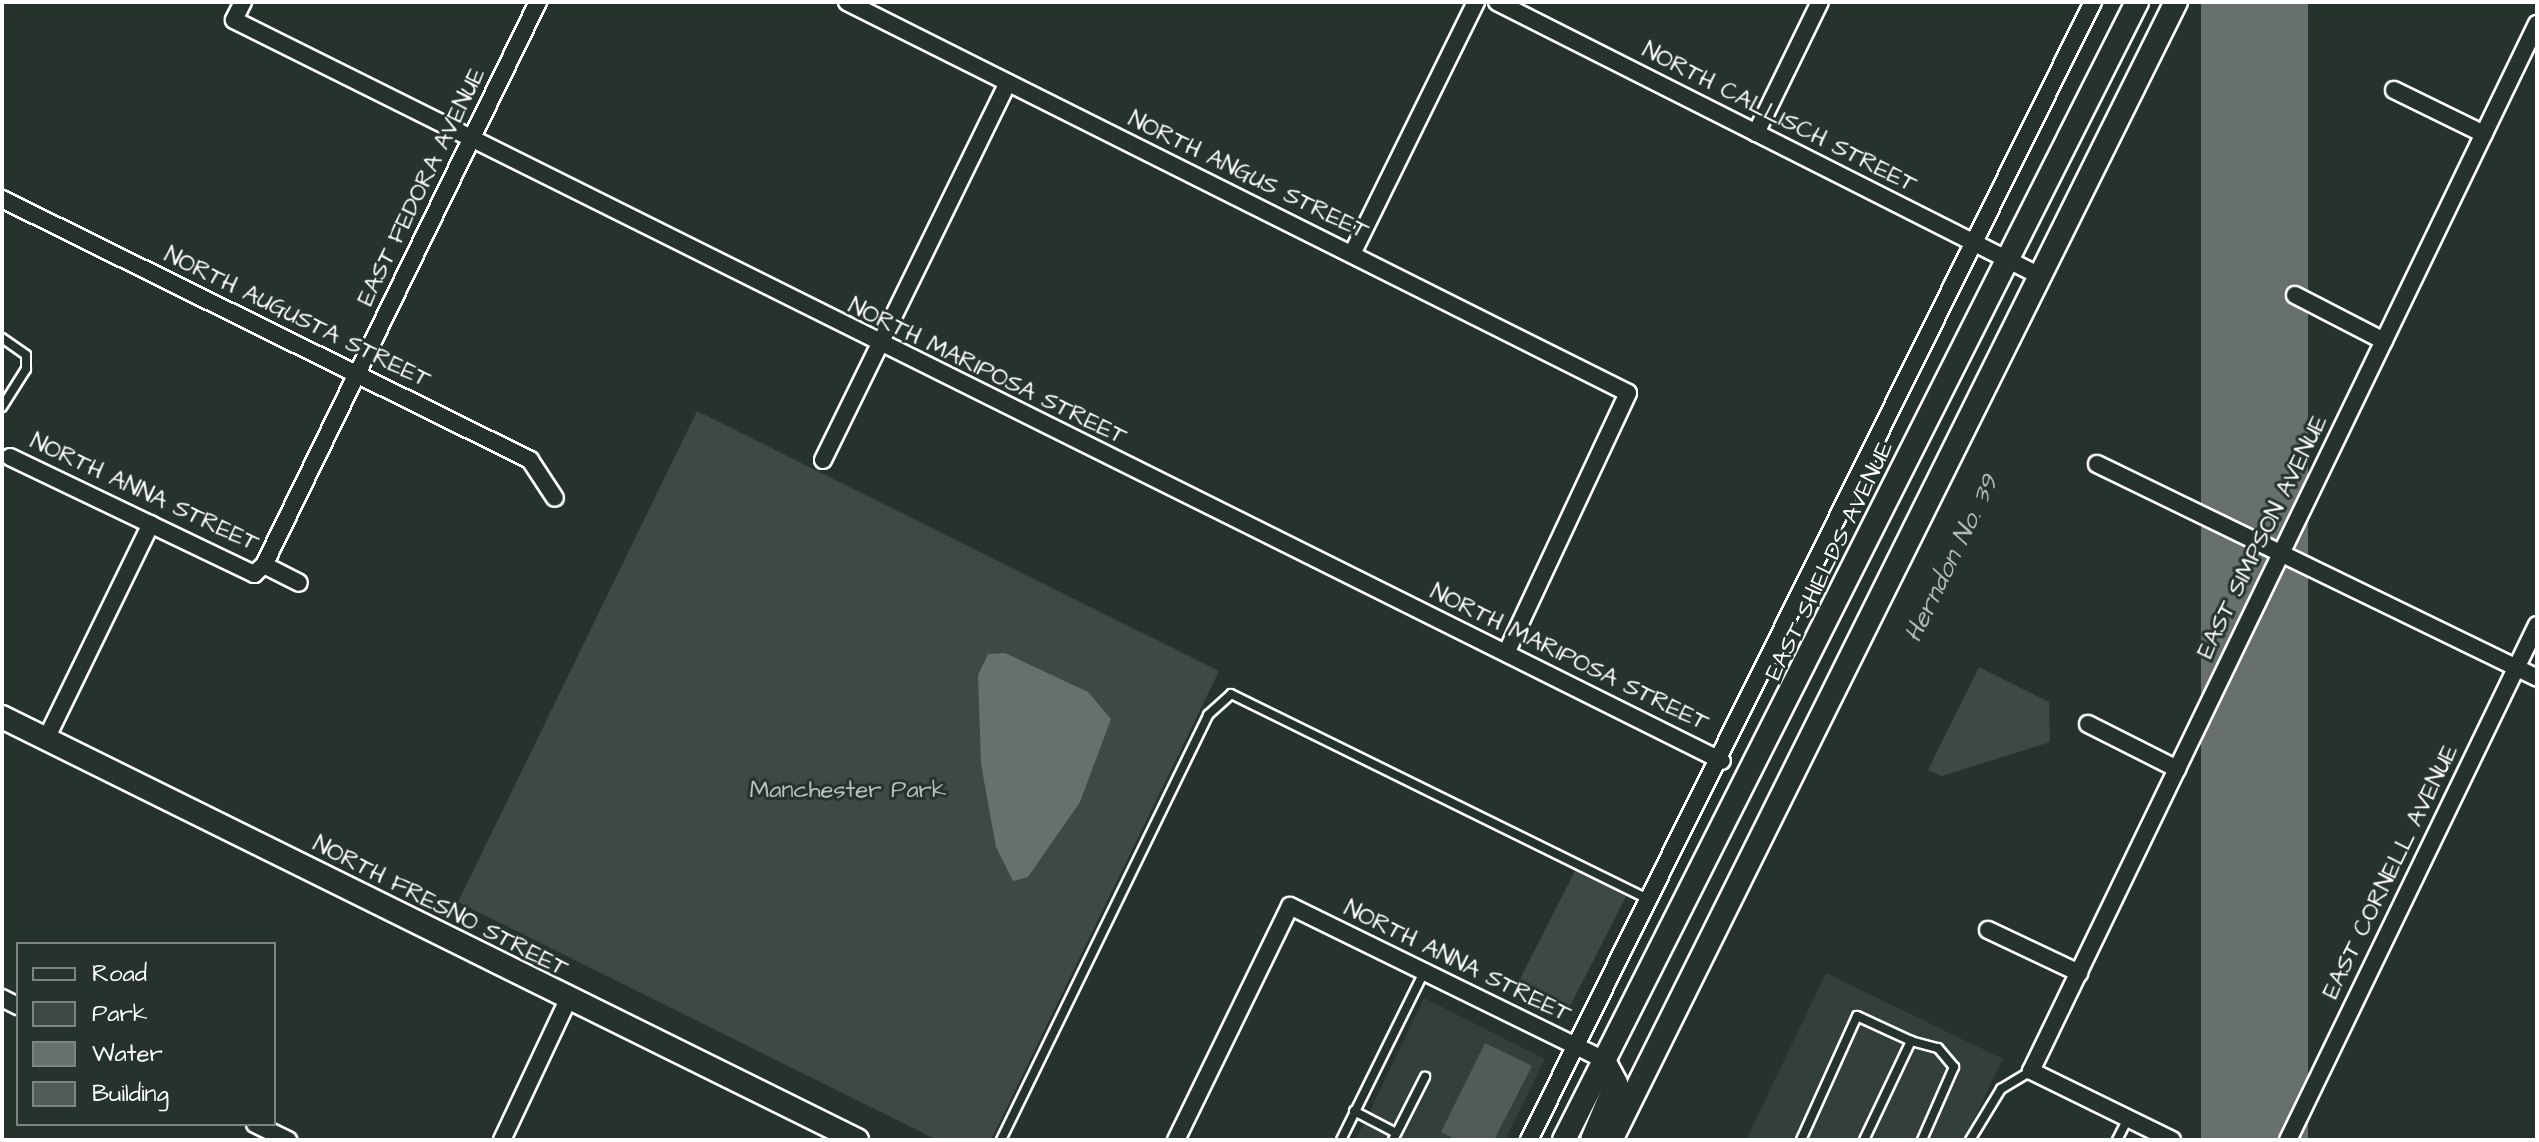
<!DOCTYPE html>
<style>
body{margin:0}
#map{position:relative;width:2539px;height:1142px;overflow:hidden;background:#26332d;font-family:"Architects Daughter",sans-serif}
div>[style]{position:absolute}
[style*='--x']{left:calc(var(--x)*1px);top:calc(var(--y)*1px);width:calc(var(--w)*1px);rotate:calc(var(--a)*1deg)}
.built>*{inset:0;background:#333f3a}
.green>*{inset:0;background:#3e4944;transform-origin:0 0}
.water>*{inset:0;background:#67706c;transform-origin:0 0}
.building>*{inset:0;background:#515c57}
.roads{filter:drop-shadow(2px 0 #fff) drop-shadow(-2px 0 #fff) drop-shadow(0 2px #fff) drop-shadow(0 -2px #fff)}
.service>*{height:8px;margin:-4px;padding:0 4px;transform-origin:4px;border-radius:4px;background:#26332d}
.minor>*{height:16px;margin:-8px;padding:0 8px;transform-origin:8px;border-radius:8px;background:#26332d}
.secondary>*{height:22px;margin:-11px;padding:0 11px;transform-origin:11px;border-radius:11px;background:#26332d}
span{translate:-50% -50%;white-space:nowrap;text-align:center;line-height:1.15;-webkit-text-stroke:6px #26332d;paint-order:stroke}
.street-label{font-size:24px;color:#fff}
.park-label{font-size:24px;color:#bbbfbe}
.water-label{font-size:26px;color:#b3b8b6;font-style:italic}
.frame{position:absolute;inset:0;border:4px solid #fff;pointer-events:none}
.legend{position:absolute;left:16px;top:942px;width:260px;height:184px;box-sizing:border-box;background:#26332d;border:2px solid #7d8581;margin:0;padding:10px 14px;list-style:none;font-size:24px;color:#fff}
.legend li{display:flex;align-items:center;gap:16px;height:40px}
.legend b{width:40px;border:2px solid #7d8581}
</style>
<div id="map">
<div class="built">
<i style="clip-path:polygon(1826px 973px,2003px 1059px,1964px 1140px,1746px 1140px)"></i>
<i style="clip-path:polygon(1424px 998px,1545px 1059px,1505px 1140px,1356px 1140px)"></i>
</div>
<div class="green">
<i style="clip-path:polygon(697px 411px,1219px 671px,991px 1140px,937px 1140px,458px 902px)"></i>
<i style="clip-path:polygon(1979px 667px,2049px 702px,2050px 742px,1942px 776px,1928px 770px)"></i>
<i style="left:1576px;top:869px;width:57px;height:131px;rotate:27deg"></i>
</div>
<div class="water">
<i style="left:2201px;top:2px;width:107px;height:1270px"></i>
<i style="clip-path:polygon(1005px 653px,1088px 692px,1111px 719px,1080px 802px,1028px 877px,1013px 881px,996px 847px,981px 764px,978px 675px,988px 654px)"></i>
</div>
<div class="building">
<i style="clip-path:polygon(1485px 1043px,1532px 1066px,1494px 1140px,1457px 1140px,1441px 1132px)"></i>
</div>
<div class="roads">
<div class="service">
<i style="--x:2;--y:338;--w:29;--a:35"></i>
<i style="--x:26;--y:355;--w:14;--a:90"></i>
<i style="--x:26;--y:369;--w:45;--a:122.3"></i>
<i style="--x:1354;--y:1111;--w:47;--a:27.6"></i>
<i style="--x:1001;--y:1140;--w:473;--a:-64"></i>
<i style="--x:1208;--y:715;--w:31;--a:-42"></i>
<i style="--x:1231;--y:694;--w:467;--a:26.2"></i>
<i style="--x:1341;--y:1140;--w:187;--a:-63.7"></i>
<i style="--x:1393;--y:1140;--w:71;--a:-63.1"></i>
<i style="--x:1801;--y:1140;--w:136;--a:-65.7"></i>
<i style="--x:1857;--y:1016;--w:60;--a:24.8"></i>
<i style="--x:1864;--y:1140;--w:110;--a:-64.6"></i>
<i style="--x:1911;--y:1041;--w:28;--a:15"></i>
<i style="--x:1938;--y:1048;--w:25;--a:50"></i>
<i style="--x:1954;--y:1067;--w:80;--a:113.7"></i>
<i style="--x:1970;--y:1140;--w:60;--a:-58.7"></i>
<i style="--x:2001;--y:1089;--w:35;--a:-31"></i>
<i style="--x:2117;--y:1140;--w:25;--a:-63"></i>
</div>
<div class="minor">
<i style="--x:243;--y:2;--w:20;--a:117"></i>
<i style="--x:234;--y:20;--w:1662;--a:26.47"></i>
<i style="--x:847;--y:2;--w:873;--a:26.59"></i>
<i style="--x:1628;--y:393;--w:287;--a:115.1"></i>
<i style="--x:1497;--y:2;--w:608;--a:26.78"></i>
<i style="--x:2394;--y:90;--w:100;--a:26.1"></i>
<i style="--x:1756;--y:133;--w:146;--a:-64"></i>
<i style="--x:2;--y:199;--w:589;--a:26.3"></i>
<i style="--x:530;--y:460;--w:45;--a:56.7"></i>
<i style="--x:1352;--y:254;--w:281;--a:-63.8"></i>
<i style="--x:2295;--y:295;--w:100;--a:27.3"></i>
<i style="--x:10;--y:457;--w:271;--a:25.6"></i>
<i style="--x:254;--y:574;--w:13;--a:-42"></i>
<i style="--x:264;--y:565;--w:39;--a:27"></i>
<i style="--x:823;--y:460;--w:420;--a:-63.9"></i>
<i style="--x:2097;--y:464;--w:489;--a:25.9"></i>
<i style="--x:264;--y:565;--w:626;--a:-64.05"></i>
<i style="--x:2088;--y:724;--w:100;--a:26.8"></i>
<i style="--x:46;--y:739;--w:239;--a:-64"></i>
<i style="--x:1988;--y:930;--w:101;--a:25.3"></i>
<i style="--x:2;--y:998;--w:18;--a:27"></i>
<i style="--x:255;--y:1124;--w:37;--a:26"></i>
<i style="--x:502;--y:1140;--w:155;--a:-64.8"></i>
<i style="--x:1176;--y:1140;--w:260;--a:-64"></i>
<i style="--x:1290;--y:906;--w:350;--a:26.1"></i>
<i style="--x:1529;--y:1140;--w:1270;--a:-63.64"></i>
<i style="--x:2172;--y:1140;--w:157;--a:-153.9"></i>
<i style="--x:2031;--y:1071;--w:1163;--a:-64.21"></i>
<i style="--x:2288;--y:1140;--w:572;--a:-64.2"></i>
</div>
<div class="secondary">
<i style="--x:2;--y:717;--w:954;--a:26.32"></i>
<i style="--x:1564;--y:1140;--w:1274;--a:-63.27"></i>
<i style="--x:1592;--y:1140;--w:62;--a:-67.2"></i>
<i style="--x:1616;--y:1083;--w:26;--a:-118"></i>
<i style="--x:1611;--y:1140;--w:1271;--a:-63.6"></i>
</div>
</div>
<div class="street-label">
<span style="left:1779px;top:118px;rotate:27deg">NORTH CALLISCH STREET</span>
<span style="left:1248px;top:176px;rotate:26deg">NORTH ANGUS STREET</span>
<span style="left:422px;top:187px;rotate:-64deg">EAST FEDORA AVENUE</span>
<span style="left:297px;top:318px;rotate:26deg">NORTH AUGUSTA STREET</span>
<span style="left:987px;top:372px;rotate:26deg">NORTH MARIPOSA STREET</span>
<span style="left:144px;top:493px;rotate:25deg">NORTH ANNA STREET</span>
<span style="left:2263px;top:537px;rotate:-64deg">EAST SIMPSON AVENUE</span>
<span style="left:1830px;top:561px;rotate:-64deg">EAST SHIELDS AVENUE</span>
<span style="left:1569px;top:658px;rotate:26deg">NORTH MARIPOSA STREET</span>
<span style="left:2391px;top:872px;rotate:-64deg">EAST CORNELL AVENUE</span>
<span style="left:440px;top:907px;rotate:27deg">NORTH FRESNO STREET</span>
<span style="left:1457px;top:962px;rotate:26deg">NORTH ANNA STREET</span>
</div>
<div class="park-label">
<span style="left:848px;top:791px">Manchester Park</span>
</div>
<div class="water-label">
<span style="left:1952px;top:559px;rotate:-64deg">Herndon No. 39</span>
</div>
<div class="frame"></div>
<ul class="legend">
<li><b style="height:10px;background:#26332d"></b>Road</li>
<li><b style="height:22px;background:#3e4944"></b>Park</li>
<li><b style="height:22px;background:#67706c"></b>Water</li>
<li><b style="height:22px;background:#515c57"></b>Building</li>
</ul>
</div>
